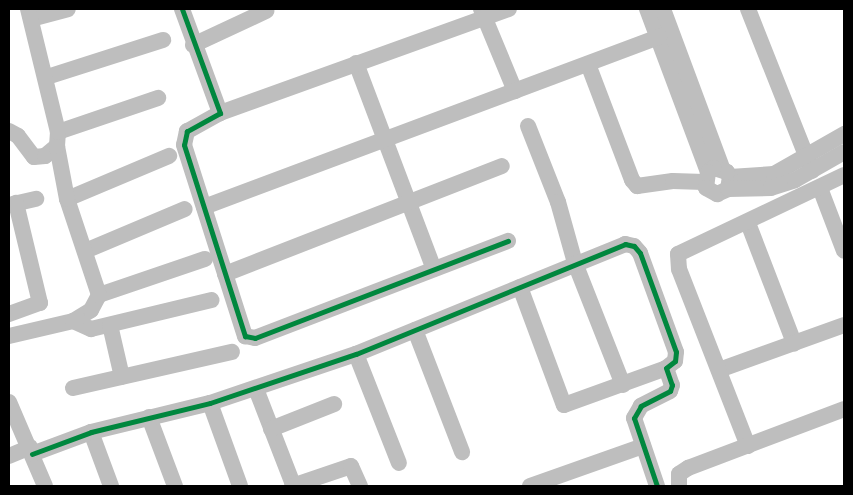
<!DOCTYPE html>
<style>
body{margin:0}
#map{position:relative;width:853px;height:495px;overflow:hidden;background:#fff;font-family:"PT Sans",sans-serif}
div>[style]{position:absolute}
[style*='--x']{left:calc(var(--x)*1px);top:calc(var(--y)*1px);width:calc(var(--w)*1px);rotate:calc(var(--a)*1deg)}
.minor>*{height:16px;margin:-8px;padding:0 8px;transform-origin:8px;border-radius:8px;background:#bebebe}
.cycleway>*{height:5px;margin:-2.5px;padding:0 2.5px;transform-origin:2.5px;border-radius:2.5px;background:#00873e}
span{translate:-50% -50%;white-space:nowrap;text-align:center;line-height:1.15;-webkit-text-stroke:4.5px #fff;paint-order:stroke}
.frame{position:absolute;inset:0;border:10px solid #000;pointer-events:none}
</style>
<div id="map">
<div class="minor">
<i style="--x:182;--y:9;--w:111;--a:69.9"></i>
<i style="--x:220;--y:113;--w:38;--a:151"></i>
<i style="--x:187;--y:131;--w:14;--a:102"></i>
<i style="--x:184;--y:145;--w:201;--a:72.3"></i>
<i style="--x:245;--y:336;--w:10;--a:11"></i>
<i style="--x:255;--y:338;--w:271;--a:-21"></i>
<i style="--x:481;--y:9;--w:89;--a:67.5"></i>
<i style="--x:647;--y:9;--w:174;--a:69.5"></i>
<i style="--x:663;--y:9;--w:170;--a:69.6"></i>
<i style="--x:748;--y:9;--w:174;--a:68.4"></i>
<i style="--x:31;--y:19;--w:38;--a:-15"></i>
<i style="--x:193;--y:45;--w:81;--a:-25"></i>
<i style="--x:356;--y:63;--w:220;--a:69.3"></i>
<i style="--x:588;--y:64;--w:124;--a:69.2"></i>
<i style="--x:632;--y:180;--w:8;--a:50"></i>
<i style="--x:637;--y:186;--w:36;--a:-8"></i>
<i style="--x:673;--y:181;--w:31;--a:2"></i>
<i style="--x:47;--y:77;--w:122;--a:-17.7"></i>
<i style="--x:220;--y:113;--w:307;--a:-19.8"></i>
<i style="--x:528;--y:126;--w:82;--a:68.5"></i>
<i style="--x:558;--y:202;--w:63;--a:74.4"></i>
<i style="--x:575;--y:263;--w:131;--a:68.5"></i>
<i style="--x:9;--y:131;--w:10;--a:29"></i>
<i style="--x:18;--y:136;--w:26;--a:53"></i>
<i style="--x:34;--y:157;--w:11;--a:-5"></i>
<i style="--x:45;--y:156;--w:16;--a:-40"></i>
<i style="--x:58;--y:132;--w:106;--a:-18.8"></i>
<i style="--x:730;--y:177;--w:44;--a:-3.9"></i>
<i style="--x:774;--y:174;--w:81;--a:-29.7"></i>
<i style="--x:820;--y:188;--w:67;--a:69.1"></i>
<i style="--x:728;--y:189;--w:12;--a:-81"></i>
<i style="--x:730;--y:177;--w:6;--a:-121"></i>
<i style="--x:727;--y:172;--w:14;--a:-163"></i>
<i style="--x:714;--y:168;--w:7;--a:146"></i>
<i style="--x:708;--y:172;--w:16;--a:97"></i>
<i style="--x:706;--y:188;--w:13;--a:29"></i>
<i style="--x:717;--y:194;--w:12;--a:-24"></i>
<i style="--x:728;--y:189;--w:43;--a:-1.3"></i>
<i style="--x:771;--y:188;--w:25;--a:-18"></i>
<i style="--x:795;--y:180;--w:56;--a:-29.7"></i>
<i style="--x:67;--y:199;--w:111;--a:-22.9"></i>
<i style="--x:9;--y:205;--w:28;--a:-13"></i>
<i style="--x:204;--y:207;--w:486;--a:-20.5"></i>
<i style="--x:748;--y:223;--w:129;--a:69"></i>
<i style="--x:85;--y:251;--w:108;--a:-22.8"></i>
<i style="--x:225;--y:274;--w:297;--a:-21.3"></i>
<i style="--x:520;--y:287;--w:126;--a:69.6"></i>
<i style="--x:564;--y:405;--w:109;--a:-19.9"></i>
<i style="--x:99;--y:295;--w:112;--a:-18.8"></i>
<i style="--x:9;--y:314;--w:33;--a:-20"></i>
<i style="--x:40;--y:303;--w:103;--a:-103.5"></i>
<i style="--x:73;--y:321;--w:20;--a:24"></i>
<i style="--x:91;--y:329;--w:124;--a:-13.5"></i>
<i style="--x:110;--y:325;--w:53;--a:77"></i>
<i style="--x:415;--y:330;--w:131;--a:68.9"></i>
<i style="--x:9;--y:336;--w:66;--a:-13.2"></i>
<i style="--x:73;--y:321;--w:21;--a:-31"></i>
<i style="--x:91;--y:310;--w:17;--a:-62"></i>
<i style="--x:99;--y:295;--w:101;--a:-108.4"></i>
<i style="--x:67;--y:199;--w:54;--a:-100.7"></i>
<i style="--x:57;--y:146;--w:14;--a:-86"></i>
<i style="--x:58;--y:132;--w:127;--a:-103.7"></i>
<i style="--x:356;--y:354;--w:117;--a:68.5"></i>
<i style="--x:719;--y:370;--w:133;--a:-19.8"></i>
<i style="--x:73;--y:388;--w:163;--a:-12.8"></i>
<i style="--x:256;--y:389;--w:100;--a:68.8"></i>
<i style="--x:292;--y:482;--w:4;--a:45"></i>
<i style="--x:295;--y:485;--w:59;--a:-18.7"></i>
<i style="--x:351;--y:466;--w:22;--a:66"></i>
<i style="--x:9;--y:402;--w:91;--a:66.8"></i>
<i style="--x:210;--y:403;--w:88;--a:70.1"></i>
<i style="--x:149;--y:417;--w:74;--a:69.4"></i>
<i style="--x:271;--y:429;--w:68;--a:-21.6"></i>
<i style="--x:91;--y:432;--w:58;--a:69.7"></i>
<i style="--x:748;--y:446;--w:190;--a:-111.3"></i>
<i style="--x:679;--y:269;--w:15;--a:-94"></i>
<i style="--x:678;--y:254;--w:184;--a:-25.4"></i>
<i style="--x:32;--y:454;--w:63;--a:-20.4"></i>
<i style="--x:91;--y:432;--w:122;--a:-13.7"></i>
<i style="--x:210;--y:403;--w:154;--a:-18.6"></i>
<i style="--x:356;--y:354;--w:291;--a:-22.2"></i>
<i style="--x:625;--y:244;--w:9;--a:13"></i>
<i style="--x:634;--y:246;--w:9;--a:49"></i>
<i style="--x:640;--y:253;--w:105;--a:70"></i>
<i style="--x:676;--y:352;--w:9;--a:96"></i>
<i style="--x:675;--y:361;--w:11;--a:142"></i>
<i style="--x:666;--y:368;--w:18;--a:71"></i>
<i style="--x:672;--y:385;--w:6;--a:108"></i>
<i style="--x:670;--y:391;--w:33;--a:153"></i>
<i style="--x:641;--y:406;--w:14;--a:120"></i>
<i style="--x:634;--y:418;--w:72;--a:71.3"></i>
<i style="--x:9;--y:456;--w:23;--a:-23"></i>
<i style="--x:530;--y:486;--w:120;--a:-19.5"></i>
<i style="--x:679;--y:486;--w:12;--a:-90"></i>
<i style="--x:679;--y:474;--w:11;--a:-34"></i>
<i style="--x:688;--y:468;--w:167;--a:-20.7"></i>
</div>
<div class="cycleway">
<i style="--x:182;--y:9;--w:111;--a:69.9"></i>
<i style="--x:220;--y:113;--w:38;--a:151"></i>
<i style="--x:187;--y:131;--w:14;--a:102"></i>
<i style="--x:184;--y:145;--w:201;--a:72.3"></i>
<i style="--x:245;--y:336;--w:10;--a:11"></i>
<i style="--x:255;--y:338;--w:271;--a:-21"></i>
<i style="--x:32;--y:454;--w:63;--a:-20.4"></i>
<i style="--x:91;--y:432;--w:122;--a:-13.7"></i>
<i style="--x:210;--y:403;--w:154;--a:-18.6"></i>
<i style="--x:356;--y:354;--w:291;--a:-22.2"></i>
<i style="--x:625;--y:244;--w:9;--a:13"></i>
<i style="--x:634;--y:246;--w:9;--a:49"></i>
<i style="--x:640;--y:253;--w:105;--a:70"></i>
<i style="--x:676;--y:352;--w:9;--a:96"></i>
<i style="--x:675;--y:361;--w:11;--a:142"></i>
<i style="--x:666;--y:368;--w:18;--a:71"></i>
<i style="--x:672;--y:385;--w:6;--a:108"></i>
<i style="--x:670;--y:391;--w:33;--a:153"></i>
<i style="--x:641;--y:406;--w:14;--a:120"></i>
<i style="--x:634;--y:418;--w:72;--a:71.3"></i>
</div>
<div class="frame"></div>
</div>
